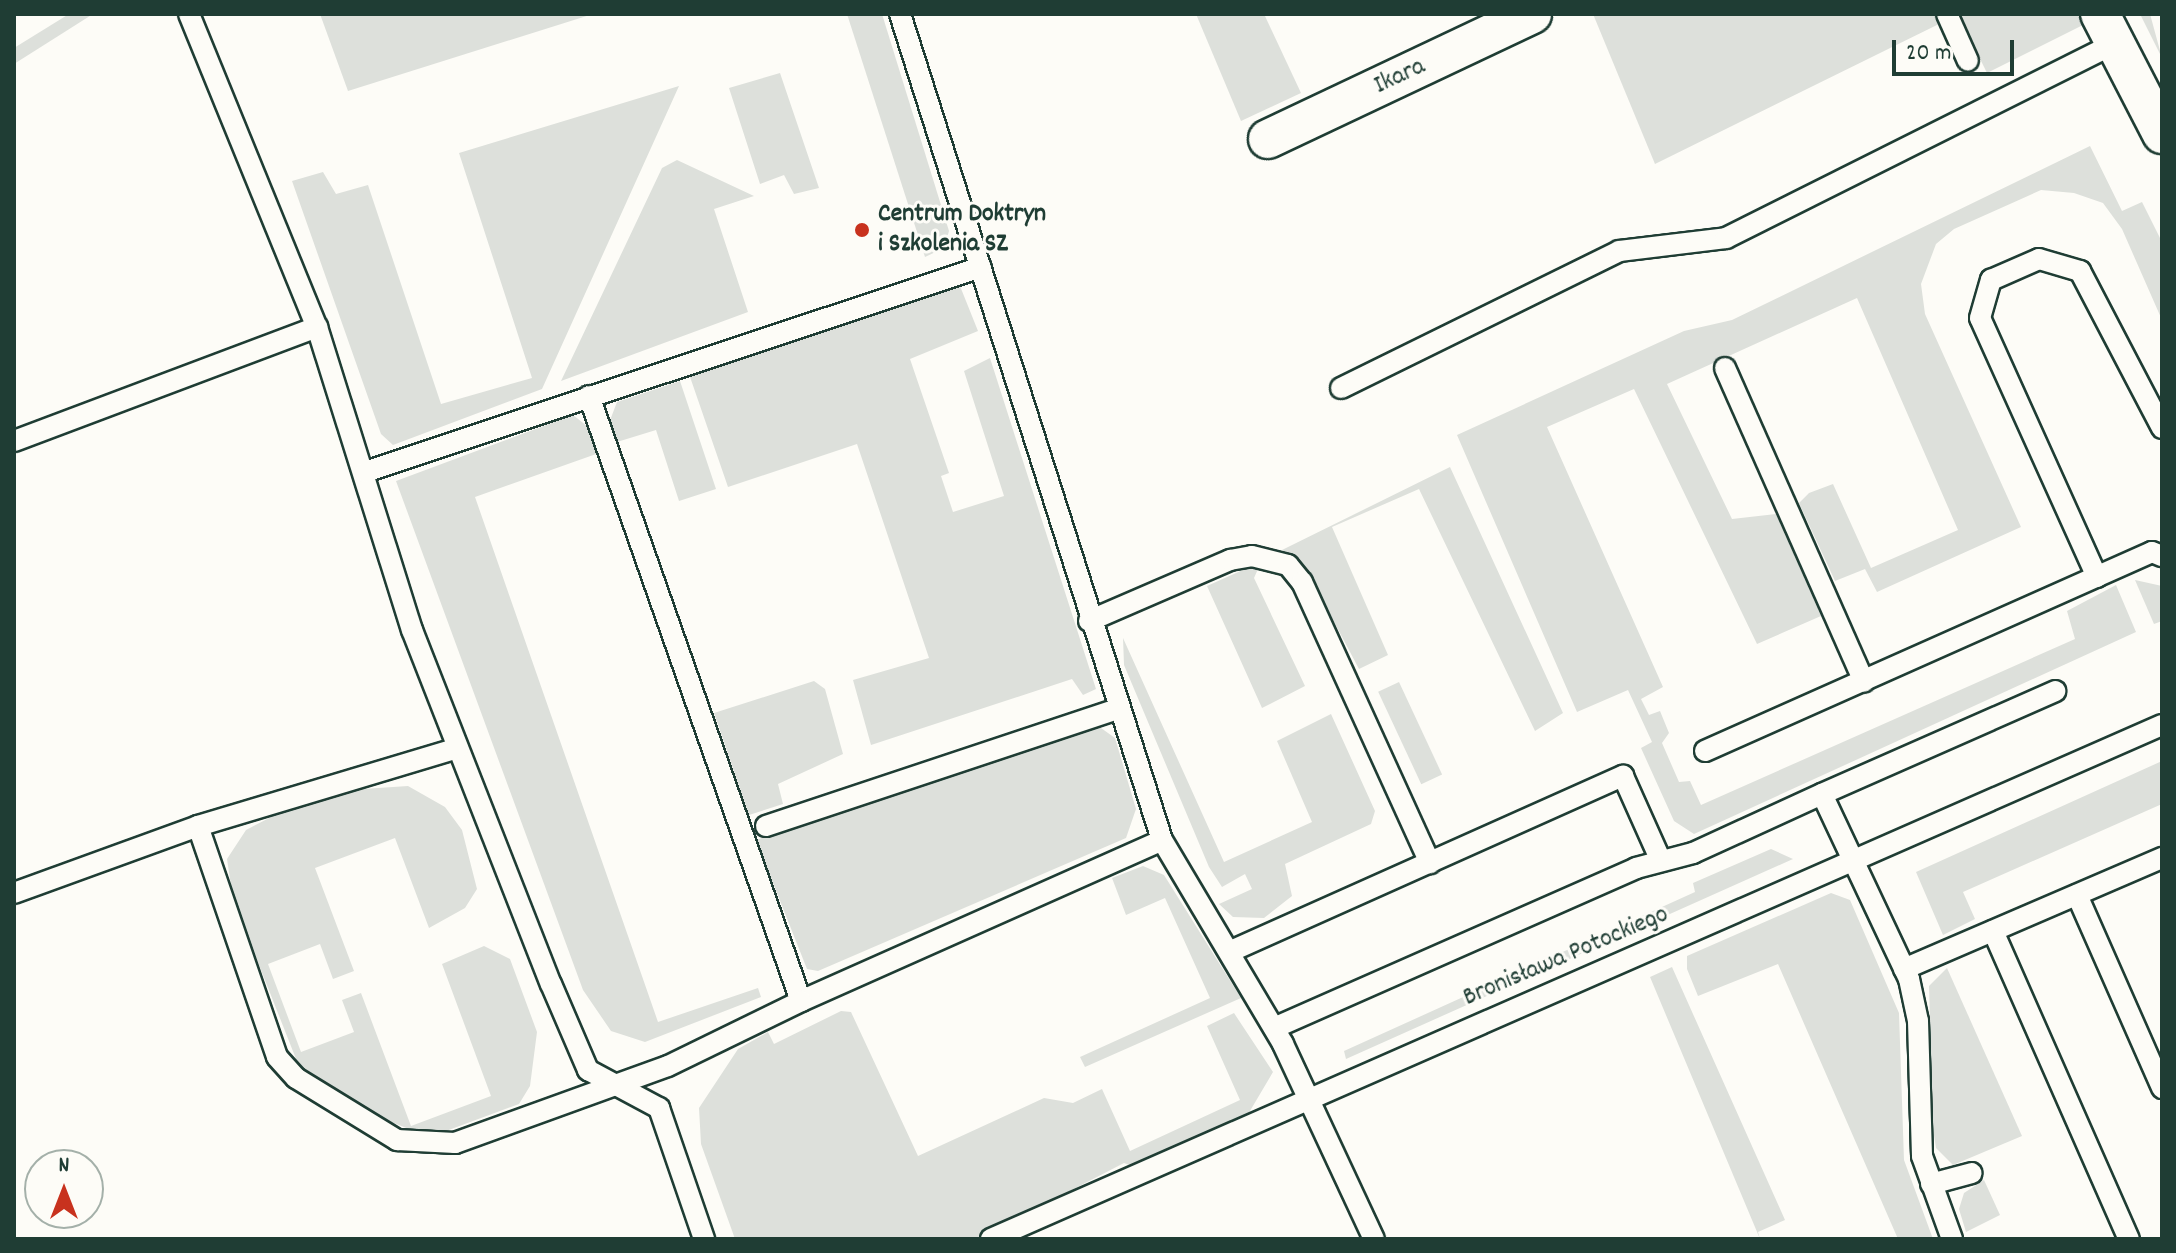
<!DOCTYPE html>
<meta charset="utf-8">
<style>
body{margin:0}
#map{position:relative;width:2176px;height:1253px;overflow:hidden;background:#fdfcf7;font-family:Dekko,sans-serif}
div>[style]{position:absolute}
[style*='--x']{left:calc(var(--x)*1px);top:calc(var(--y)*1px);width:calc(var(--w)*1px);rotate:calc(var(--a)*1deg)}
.green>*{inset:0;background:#dde0db;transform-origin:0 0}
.roads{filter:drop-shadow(2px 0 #1f3d34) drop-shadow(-2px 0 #1f3d34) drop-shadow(0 2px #1f3d34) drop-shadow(0 -2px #1f3d34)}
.service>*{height:20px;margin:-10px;padding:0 10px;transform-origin:10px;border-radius:10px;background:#fdfcf7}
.minor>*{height:38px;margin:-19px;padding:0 19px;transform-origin:19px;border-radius:19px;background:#fdfcf7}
.dots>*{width:22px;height:22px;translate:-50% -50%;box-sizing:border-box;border:4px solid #fdfcf7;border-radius:50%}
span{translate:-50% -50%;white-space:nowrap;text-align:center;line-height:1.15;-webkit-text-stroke:6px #fdfcf7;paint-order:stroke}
.street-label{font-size:26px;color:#1f3d34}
.poi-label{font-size:26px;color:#1f3d34;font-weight:700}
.left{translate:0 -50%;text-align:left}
.frame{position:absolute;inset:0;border:16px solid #1f3d34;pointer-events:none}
.north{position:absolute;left:24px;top:1149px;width:80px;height:80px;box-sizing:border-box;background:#fdfcf7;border:2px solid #a4b0a9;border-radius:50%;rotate:0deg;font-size:22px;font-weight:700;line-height:32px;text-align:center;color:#1f3d34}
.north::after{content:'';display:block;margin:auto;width:28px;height:36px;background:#c8321e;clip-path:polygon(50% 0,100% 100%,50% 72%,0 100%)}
.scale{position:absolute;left:1892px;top:40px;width:122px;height:36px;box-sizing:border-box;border:4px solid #1f3d34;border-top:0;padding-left:10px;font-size:24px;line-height:28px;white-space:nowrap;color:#1f3d34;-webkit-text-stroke:6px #fdfcf7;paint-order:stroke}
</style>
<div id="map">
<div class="green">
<i style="clip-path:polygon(69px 14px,93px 14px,14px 64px,14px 48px)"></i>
<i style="clip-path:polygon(320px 14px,593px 14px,348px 91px)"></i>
<i style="clip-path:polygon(847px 14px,882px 14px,949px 231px,944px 248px,925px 257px)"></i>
<i style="clip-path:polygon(1196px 14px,1264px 14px,1301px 93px,1241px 121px)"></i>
<i style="clip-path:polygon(1593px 14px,1937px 14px,1941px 23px,1655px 164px)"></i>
<i style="clip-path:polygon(1958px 14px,2085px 14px,2089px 22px,1987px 73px)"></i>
<i style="clip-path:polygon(2140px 14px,2150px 14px,2162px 58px)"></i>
<i style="clip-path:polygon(780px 73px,819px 188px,794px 194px,784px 175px,760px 184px,729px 88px)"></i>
<i style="clip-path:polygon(679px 86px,542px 389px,393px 445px,381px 434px,292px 181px,323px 172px,336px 194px,368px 185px,441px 404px,532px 378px,459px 153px)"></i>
<i style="clip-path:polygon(2090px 146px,2122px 211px,2142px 202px,2162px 242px,2162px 320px,2122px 229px,2103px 203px,2074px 193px,2041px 190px,1954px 229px,1936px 244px,1921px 284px,1925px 314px,2021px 527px,1877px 592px,1865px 569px,1835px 581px,1799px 503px,1809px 493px,1833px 484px,1871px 568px,1958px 530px,1857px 298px,1667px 384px,1732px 519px,1776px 514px,1821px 616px,1757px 644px,1634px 389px,1547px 427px,1663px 687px,1641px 699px,1649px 715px,1660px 711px,1669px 733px,1662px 743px,1679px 782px,1690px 781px,1701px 805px,2075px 639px,2067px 611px,2116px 585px,2136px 632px,1694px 834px,1674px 821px,1641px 748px,1652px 742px,1628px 690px,1577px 712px,1457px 435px,1684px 331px,1732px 320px)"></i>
<i style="clip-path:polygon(677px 160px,754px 196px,714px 209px,748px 312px,561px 381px,662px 168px)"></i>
<i style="clip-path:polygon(958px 281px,978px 331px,910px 359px,949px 473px,941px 476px,953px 512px,1004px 496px,964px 371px,990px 358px,1096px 689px,1083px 695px,1072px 679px,871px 745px,853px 680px,929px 658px,857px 444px,728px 487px,689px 374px)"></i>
<i style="clip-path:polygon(680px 381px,716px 489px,679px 501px,656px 430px,617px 442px,609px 423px,617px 402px)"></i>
<i style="clip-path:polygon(573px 415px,592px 430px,599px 453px,475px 497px,658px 1022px,758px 988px,761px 997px,645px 1042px,611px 1031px,583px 990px,396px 481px)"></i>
<i style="clip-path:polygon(1450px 467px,1563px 713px,1535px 731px,1419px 489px,1332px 527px,1388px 655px,1359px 669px,1304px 565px,1282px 550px)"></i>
<i style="clip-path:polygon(1245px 569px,1258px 569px,1254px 578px,1305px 686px,1262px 708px,1207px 586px)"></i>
<i style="clip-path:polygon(2135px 580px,2162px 586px,2162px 621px,2154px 624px)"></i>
<i style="clip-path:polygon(1123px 638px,1224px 862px,1312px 822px,1277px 741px,1331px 714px,1375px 811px,1371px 824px,1285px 864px,1292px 896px,1264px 918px,1233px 917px,1219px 904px,1252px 889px,1245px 874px,1222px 887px,1209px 867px,1124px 665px)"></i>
<i style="clip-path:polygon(814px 681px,825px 689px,843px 754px,778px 784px,783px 804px,749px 815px,714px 713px)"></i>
<i style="left:1399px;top:682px;width:102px;height:23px;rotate:65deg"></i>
<i style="clip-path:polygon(1094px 723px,1115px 738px,1136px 809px,1126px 838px,818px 971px,807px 969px,756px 840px)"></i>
<i style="clip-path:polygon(2162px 761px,2162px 804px,1963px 892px,1975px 919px,1943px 935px,1916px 872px)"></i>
<i style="clip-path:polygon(408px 786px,445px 807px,462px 830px,477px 889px,465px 908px,429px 928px,395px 838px,315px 868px,354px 971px,333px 979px,320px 944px,268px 964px,301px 1052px,354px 1032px,342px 1000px,361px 993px,411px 1126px,491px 1096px,442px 964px,484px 946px,510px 959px,537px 1032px,530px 1086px,519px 1104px,446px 1131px,414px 1131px,371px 1114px,298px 1064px,233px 899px,227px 859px,246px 830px,277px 814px,348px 790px)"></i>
<i style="clip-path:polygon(1771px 849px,1793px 859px,1346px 1059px,1344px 1051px,1695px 892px,1693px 883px)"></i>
<i style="clip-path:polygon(1143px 866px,1164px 875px,1241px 998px,1085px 1067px,1080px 1057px,1210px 998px,1165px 898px,1126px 915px,1112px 878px)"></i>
<i style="clip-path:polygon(1831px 893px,1850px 900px,1899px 1013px,1904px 1160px,1933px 1239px,1898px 1239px,1778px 964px,1698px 996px,1687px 969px,1687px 956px)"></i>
<i style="clip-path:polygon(1672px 967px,1785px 1220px,1758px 1232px,1760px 1239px,1650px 977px)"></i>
<i style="clip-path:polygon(1947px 968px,2022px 1136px,1953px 1165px,1936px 1148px,1933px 1129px,1929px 986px)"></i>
<i style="clip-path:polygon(841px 1011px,851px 1012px,918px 1156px,1044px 1098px,1073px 1103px,1102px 1089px,1130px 1151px,1240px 1100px,1207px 1026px,1234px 1013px,1273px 1072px,1247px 1116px,1135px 1167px,1124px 1163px,977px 1239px,735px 1239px,701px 1144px,699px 1108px,738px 1049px,768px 1032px,774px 1044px)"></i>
<i style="clip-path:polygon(1984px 1180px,2000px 1215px,1966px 1232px,1959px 1209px,1964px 1193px)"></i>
</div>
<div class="roads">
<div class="service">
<i style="--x:189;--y:14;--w:338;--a:67.8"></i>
<i style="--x:317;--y:327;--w:318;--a:72.6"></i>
<i style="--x:412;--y:630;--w:380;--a:68.6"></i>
<i style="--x:551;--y:984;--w:94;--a:66.7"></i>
<i style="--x:588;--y:1070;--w:81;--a:28.2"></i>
<i style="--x:659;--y:1108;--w:139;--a:71"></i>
<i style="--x:900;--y:14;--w:867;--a:72.4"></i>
<i style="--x:1162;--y:840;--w:237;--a:59.3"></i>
<i style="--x:1283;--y:1044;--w:215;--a:65"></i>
<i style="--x:1947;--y:14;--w:51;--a:65.9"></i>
<i style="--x:1725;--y:368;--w:343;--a:66.1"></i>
<i style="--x:1341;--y:388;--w:310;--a:-26.2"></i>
<i style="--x:1619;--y:251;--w:108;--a:-6.9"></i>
<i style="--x:1726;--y:238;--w:434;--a:-26.6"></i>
<i style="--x:589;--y:396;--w:641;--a:70.69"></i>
<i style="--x:801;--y:1001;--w:395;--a:-24"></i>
<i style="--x:14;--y:441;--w:324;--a:-20.6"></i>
<i style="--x:365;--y:472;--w:649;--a:-18.41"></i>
<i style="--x:2097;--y:577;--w:284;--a:-114.3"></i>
<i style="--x:1980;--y:318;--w:40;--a:-74"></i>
<i style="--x:1991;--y:280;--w:52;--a:-23.6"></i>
<i style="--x:2039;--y:259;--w:43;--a:16.3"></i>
<i style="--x:2080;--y:271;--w:177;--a:62.4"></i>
<i style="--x:1089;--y:621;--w:154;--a:-23.4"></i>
<i style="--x:1230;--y:560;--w:22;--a:-10"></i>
<i style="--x:1252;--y:556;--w:37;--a:14"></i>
<i style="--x:1288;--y:565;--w:22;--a:51"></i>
<i style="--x:1302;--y:582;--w:309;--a:65.5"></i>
<i style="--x:1705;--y:751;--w:489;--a:-24"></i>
<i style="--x:2152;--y:552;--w:11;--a:22"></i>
<i style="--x:198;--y:826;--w:244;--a:71.1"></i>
<i style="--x:277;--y:1057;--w:28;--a:48"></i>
<i style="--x:296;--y:1078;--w:119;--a:31.5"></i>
<i style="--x:397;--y:1140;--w:58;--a:3"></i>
<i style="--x:455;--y:1143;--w:226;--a:-19.9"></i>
<i style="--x:668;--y:1066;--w:148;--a:-26"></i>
<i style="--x:766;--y:826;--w:368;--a:-18.4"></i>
<i style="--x:14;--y:893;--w:196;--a:-20"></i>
<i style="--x:198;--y:826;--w:271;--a:-16.7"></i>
<i style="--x:2077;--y:895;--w:211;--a:66.2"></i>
<i style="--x:1993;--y:931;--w:337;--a:66.2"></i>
<i style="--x:1229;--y:952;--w:432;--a:-24.1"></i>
<i style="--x:1623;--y:776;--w:93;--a:65.9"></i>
<i style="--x:1904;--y:969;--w:281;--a:-23.3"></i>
<i style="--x:1274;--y:1028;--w:396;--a:-23.8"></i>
<i style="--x:1636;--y:868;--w:59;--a:-14.7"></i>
<i style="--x:1693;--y:853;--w:142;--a:-24.6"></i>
<i style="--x:1931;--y:1184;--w:42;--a:-15"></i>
<i style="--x:991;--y:1239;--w:1279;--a:-23.7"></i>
<i style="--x:1952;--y:1239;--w:88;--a:-109.9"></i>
<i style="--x:1922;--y:1156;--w:135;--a:-91.7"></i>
<i style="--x:1918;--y:1021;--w:43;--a:-102.1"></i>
<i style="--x:1909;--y:979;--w:204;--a:-115.2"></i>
<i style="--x:1822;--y:794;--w:255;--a:-23.8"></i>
</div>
<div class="minor">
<i style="--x:2100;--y:14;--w:135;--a:62.7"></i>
<i style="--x:1268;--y:139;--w:292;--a:-25.3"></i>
</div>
</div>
<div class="dots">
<i style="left:862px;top:230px;background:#c8321e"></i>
</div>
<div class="street-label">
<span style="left:1400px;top:77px;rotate:-25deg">Ikara</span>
<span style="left:1566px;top:957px;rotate:-23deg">Bronisława Potockiego</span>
</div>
<div class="poi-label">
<span class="left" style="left:878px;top:230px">Centrum Doktryn<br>i Szkolenia SZ</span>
</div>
<div class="frame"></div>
<div class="north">N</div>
<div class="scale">20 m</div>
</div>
